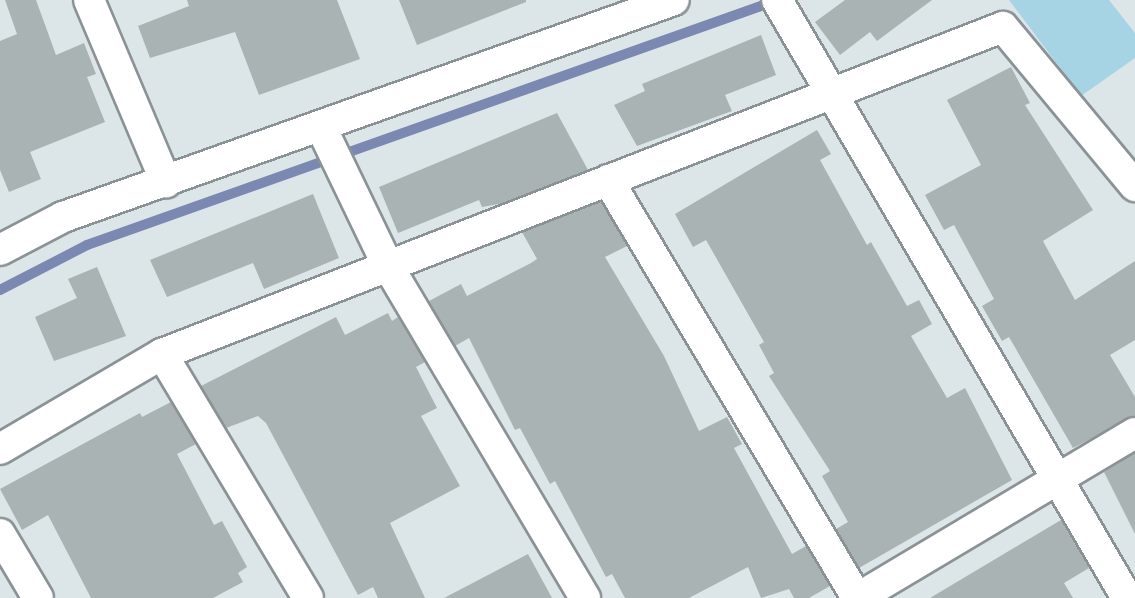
<!DOCTYPE html>
<style>
body{margin:0}
#map{position:relative;width:1135px;height:598px;overflow:hidden;background:#dce5e8;font-family:"Space Grotesk",sans-serif}
div>[style]{position:absolute}
[style*='--x']{left:calc(var(--x)*1px);top:calc(var(--y)*1px);width:calc(var(--w)*1px);rotate:calc(var(--a)*1deg)}
.green>*{inset:0;background:#a7d4e5}
.stream>*{height:10px;margin:-5px;padding:0 5px;transform-origin:5px;border-radius:5px;background:#7b88b2}
.building>*{inset:0;background:#aab3b3}
.roads{filter:drop-shadow(2px 0 #8b9295) drop-shadow(-2px 0 #8b9295) drop-shadow(0 2px #8b9295) drop-shadow(0 -2px #8b9295)}
.minor>*{height:30px;margin:-15px;padding:0 15px;transform-origin:15px;border-radius:15px;background:#fff}
span{translate:-50% -50%;white-space:nowrap;text-align:center;line-height:1.15;-webkit-text-stroke:4.5px #e9f2f5;paint-order:stroke}
</style>
<div id="map">
<div class="green">
<i style="clip-path:polygon(1009px 0,1109px 0,1135px 33px,1135px 58px,1081px 96px)"></i>
</div>
<div class="stream">
<i style="--x:0;--y:290;--w:98;--a:-27.3"></i>
<i style="--x:87;--y:245;--w:730;--a:-19.53"></i>
</div>
<div class="building">
<i style="clip-path:polygon(5px 0,36px 0,56px 55px,84px 43px,96px 74px,87px 77px,105px 122px,30px 152px,41px 179px,9px 192px,0 170px,0 41px,17px 34px)"></i>
<i style="clip-path:polygon(187px 0,337px 0,360px 59px,259px 95px,235px 32px,150px 58px,138px 26px,189px 6px)"></i>
<i style="clip-path:polygon(399px 0,526px 0,526px 2px,417px 45px)"></i>
<i style="clip-path:polygon(845px 0,932px 0,877px 41px,870px 32px,840px 55px,815px 22px)"></i>
<i style="clip-path:polygon(761px 35px,776px 75px,725px 95px,732px 111px,637px 146px,614px 105px,645px 91px,642px 84px)"></i>
<i style="clip-path:polygon(1011px 67px,1030px 103px,1025px 105px,1093px 210px,1043px 241px,1075px 300px,1135px 261px,1135px 340px,1110px 355px,1135px 397px,1135px 416px,1073px 448px,1009px 337px,1002px 341px,982px 306px,994px 299px,954px 225px,944px 230px,925px 195px,981px 165px,947px 100px)"></i>
<i style="clip-path:polygon(557px 113px,588px 170px,504px 203px,482px 207px,479px 200px,398px 233px,379px 187px)"></i>
<i style="clip-path:polygon(817px 130px,831px 154px,820px 160px,867px 245px,871px 242px,907px 306px,919px 300px,932px 324px,911px 336px,947px 398px,965px 388px,1012px 480px,859px 568px,836px 529px,848px 522px,822px 476px,830px 471px,769px 376px,774px 373px,759px 345px,764px 342px,706px 240px,693px 247px,675px 214px)"></i>
<i style="clip-path:polygon(313px 194px,339px 258px,264px 289px,253px 263px,167px 297px,150px 260px)"></i>
<i style="clip-path:polygon(601px 202px,627px 246px,605px 257px,664px 356px,699px 431px,727px 417px,742px 444px,734px 448px,792px 554px,806px 546px,830px 586px,809px 598px,794px 598px,789px 589px,761px 598px,748px 567px,689px 598px,625px 598px,612px 574px,606px 577px,555px 481px,550px 484px,520px 428px,515px 430px,469px 338px,455px 346px,429px 301px,461px 284px,467px 296px,531px 263px,537px 259px,522px 232px)"></i>
<i style="clip-path:polygon(97px 267px,126px 336px,54px 361px,35px 317px,77px 298px,68px 279px)"></i>
<i style="clip-path:polygon(388px 313px,392px 321px,398px 317px,425px 362px,416px 367px,437px 408px,421px 416px,460px 486px,390px 523px,425px 598px,378px 598px,373px 587px,358px 595px,266px 423px,258px 416px,226px 428px,201px 386px,336px 317px,345px 335px)"></i>
<i style="clip-path:polygon(171px 402px,196px 444px,177px 454px,214px 525px,222px 521px,247px 567px,238px 573px,243px 582px,213px 598px,91px 598px,48px 515px,22px 530px,0 489px,140px 413px,142px 417px)"></i>
<i style="clip-path:polygon(1135px 453px,1135px 534px,1104px 472px)"></i>
<i style="clip-path:polygon(1061px 520px,1089px 568px,1064px 583px,1073px 598px,930px 598px)"></i>
<i style="clip-path:polygon(528px 554px,552px 598px,444px 598px)"></i>
</div>
<div class="roads">
<div class="minor">
<i style="--x:89;--y:0;--w:198;--a:67.1"></i>
<i style="--x:777;--y:0;--w:693;--a:59.66"></i>
<i style="--x:322;--y:129;--w:152;--a:64.3"></i>
<i style="--x:388;--y:266;--w:386;--a:59.3"></i>
<i style="--x:608;--y:180;--w:487;--a:59.2"></i>
<i style="--x:0;--y:250;--w:71;--a:-27.6"></i>
<i style="--x:63;--y:217;--w:648;--a:-19.55"></i>
<i style="--x:162;--y:354;--w:284;--a:59.1"></i>
<i style="--x:0;--y:449;--w:188;--a:-30.4"></i>
<i style="--x:162;--y:354;--w:902;--a:-21.25"></i>
<i style="--x:1003;--y:27;--w:207;--a:50.3"></i>
<i style="--x:0;--y:534;--w:74;--a:59.3"></i>
<i style="--x:858;--y:598;--w:322;--a:-30.8"></i>
</div>
</div>
</div>
